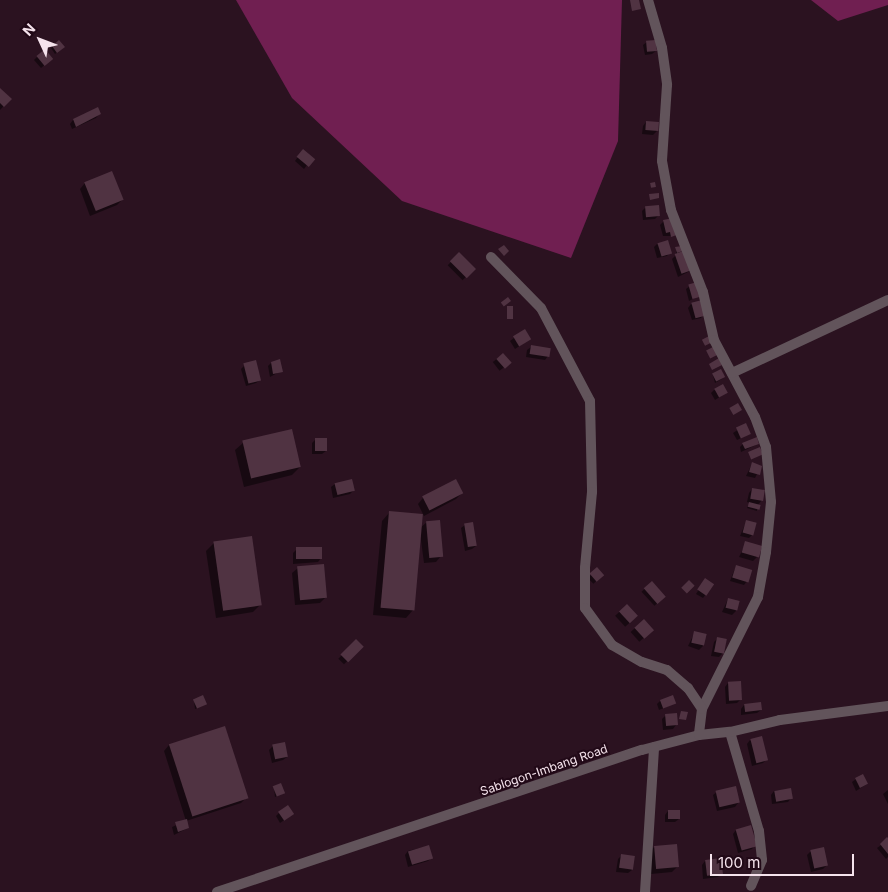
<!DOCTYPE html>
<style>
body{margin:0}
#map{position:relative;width:888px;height:892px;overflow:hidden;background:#2b1220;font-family:Inter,sans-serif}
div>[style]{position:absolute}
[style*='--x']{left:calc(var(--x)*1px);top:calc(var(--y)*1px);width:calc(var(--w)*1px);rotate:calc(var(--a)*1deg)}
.forest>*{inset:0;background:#701f51}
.shadow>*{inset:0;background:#0007;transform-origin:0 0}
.building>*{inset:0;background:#503342;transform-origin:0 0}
.street>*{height:10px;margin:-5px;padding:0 5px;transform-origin:5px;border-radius:5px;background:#62545b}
span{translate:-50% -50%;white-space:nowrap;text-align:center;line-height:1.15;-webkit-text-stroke:4px #210917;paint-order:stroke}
.street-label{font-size:12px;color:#f5e3ec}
.north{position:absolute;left:15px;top:15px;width:50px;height:50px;-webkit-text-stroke:4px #210917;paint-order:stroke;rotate:313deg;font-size:14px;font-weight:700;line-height:20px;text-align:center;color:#f5e3ec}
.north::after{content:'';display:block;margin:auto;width:18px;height:22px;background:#f5e3ec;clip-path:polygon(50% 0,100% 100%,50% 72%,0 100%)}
.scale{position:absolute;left:710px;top:854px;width:144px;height:22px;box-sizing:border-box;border:2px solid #f5e3ec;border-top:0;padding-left:6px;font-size:15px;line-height:18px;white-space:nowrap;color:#f5e3ec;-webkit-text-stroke:4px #210917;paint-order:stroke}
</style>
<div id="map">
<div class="forest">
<i style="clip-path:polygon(236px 0,622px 0,618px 141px,571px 258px,402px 201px,292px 98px)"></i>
<i style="clip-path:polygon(811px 0,888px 0,888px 5px,838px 21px)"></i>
</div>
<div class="shadow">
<i style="clip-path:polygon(59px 42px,63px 47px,55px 54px,51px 48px)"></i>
<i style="clip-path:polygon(647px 42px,656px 51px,652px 54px,645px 55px,643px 45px)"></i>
<i style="clip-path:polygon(37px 57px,48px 62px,41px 68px,34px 60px)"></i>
<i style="clip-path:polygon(0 91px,10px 99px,0 110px)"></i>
<i style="clip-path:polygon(97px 109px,99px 114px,96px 118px,72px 129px,70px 124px,73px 120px)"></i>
<i style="clip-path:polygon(646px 122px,657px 131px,653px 135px,642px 134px,643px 126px)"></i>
<i style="clip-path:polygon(300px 154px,307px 165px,304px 169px,295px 161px)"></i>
<i style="clip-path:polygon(85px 183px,123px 199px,117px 205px,90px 216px,80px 189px)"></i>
<i style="clip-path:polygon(645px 208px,659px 215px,655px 219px,643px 220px,642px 211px)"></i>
<i style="clip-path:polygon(664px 221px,676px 235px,675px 236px,663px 236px,660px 225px)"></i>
<i style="clip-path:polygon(657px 244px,670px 252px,667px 256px,657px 258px,654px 247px)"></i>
<i style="clip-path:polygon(676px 249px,682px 251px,678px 255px,692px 270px,678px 277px,672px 259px,676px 255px)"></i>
<i style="left:459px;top:254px;width:21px;height:16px;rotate:45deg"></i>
<i style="clip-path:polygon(690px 286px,700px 295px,689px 301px,686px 289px)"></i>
<i style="clip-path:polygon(691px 304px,704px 314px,701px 318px,692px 320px,688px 308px)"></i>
<i style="clip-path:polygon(514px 338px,530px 339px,515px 349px,510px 341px)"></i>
<i style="clip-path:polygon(531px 347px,548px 356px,545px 360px,526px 357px,527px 350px)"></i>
<i style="left:503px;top:354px;width:11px;height:13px;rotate:52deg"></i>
<i style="clip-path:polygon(271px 363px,281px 371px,270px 377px,268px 366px)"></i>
<i style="clip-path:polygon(245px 365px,260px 380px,256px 383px,246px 386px,241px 369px)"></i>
<i style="clip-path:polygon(713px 375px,723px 378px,715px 383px)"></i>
<i style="clip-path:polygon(714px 390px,726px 393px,715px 400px,711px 393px)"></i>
<i style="clip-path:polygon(745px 425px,750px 434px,737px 440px,733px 433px)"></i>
<i style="clip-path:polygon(316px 439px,326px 451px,322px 454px,312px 454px,312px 443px)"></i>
<i style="clip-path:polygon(243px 443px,300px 467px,292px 475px,244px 487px,235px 450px)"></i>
<i style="clip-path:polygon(743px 444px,758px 444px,741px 452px,740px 447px)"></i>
<i style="clip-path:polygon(752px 464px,761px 466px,755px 478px,746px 476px)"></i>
<i style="clip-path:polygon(455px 481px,462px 493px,456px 499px,424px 516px,418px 504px,423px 498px)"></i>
<i style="clip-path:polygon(335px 484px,353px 491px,350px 494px,333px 498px,331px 487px)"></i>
<i style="clip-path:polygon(752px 489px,762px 500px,757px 506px,757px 511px,747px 508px,750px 503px,747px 502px,749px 493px)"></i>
<i style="clip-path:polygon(389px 513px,420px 528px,427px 522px,441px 556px,436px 562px,424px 563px,420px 533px,413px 610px,406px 618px,373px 615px,382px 521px)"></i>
<i style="clip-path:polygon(746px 522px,752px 535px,749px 538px,740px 536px)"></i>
<i style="clip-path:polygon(465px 525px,476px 546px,472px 549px,465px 551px,461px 528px)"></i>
<i style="clip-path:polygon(214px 543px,261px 604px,253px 612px,216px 618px,206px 551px)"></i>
<i style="clip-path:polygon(746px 543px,757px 557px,753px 561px,739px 557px)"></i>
<i style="clip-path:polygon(296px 550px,321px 558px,318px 562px,293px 564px,293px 553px)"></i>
<i style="clip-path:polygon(736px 566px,747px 581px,744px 585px,730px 581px)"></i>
<i style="clip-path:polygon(298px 568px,326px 597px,320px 603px,295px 605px,292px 573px)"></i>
<i style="left:597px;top:569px;width:8px;height:13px;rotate:45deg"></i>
<i style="clip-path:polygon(705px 580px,713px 585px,703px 598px,696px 594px)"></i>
<i style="left:651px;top:583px;width:19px;height:13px;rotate:47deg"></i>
<i style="clip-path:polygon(728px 599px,736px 611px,732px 615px,722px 612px)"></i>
<i style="left:627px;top:605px;width:15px;height:16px;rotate:48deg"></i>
<i style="left:644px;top:620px;width:13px;height:18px;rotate:48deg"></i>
<i style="clip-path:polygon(695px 632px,703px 646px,699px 650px,688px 646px)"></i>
<i style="clip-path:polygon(718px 638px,723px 653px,719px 657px,711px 656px,714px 642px)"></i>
<i style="left:356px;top:641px;width:8px;height:25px;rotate:45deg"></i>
<i style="clip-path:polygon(728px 683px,741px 699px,737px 703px,726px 704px,725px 687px)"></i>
<i style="clip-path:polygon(661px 700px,675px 703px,659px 710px,657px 704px)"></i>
<i style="clip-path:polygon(194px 701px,204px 705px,195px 709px)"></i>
<i style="clip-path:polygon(744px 705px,761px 710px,757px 713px,741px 715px,741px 709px)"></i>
<i style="clip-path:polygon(665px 716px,676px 725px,673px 729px,663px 730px,662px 719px)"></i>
<i style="clip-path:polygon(750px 740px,767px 759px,763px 763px,752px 766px,747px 744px)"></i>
<i style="clip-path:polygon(169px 745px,246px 798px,241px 803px,186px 821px,188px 828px,174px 835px,172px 827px,186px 821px,164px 751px)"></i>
<i style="clip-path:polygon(273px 746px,287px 757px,283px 760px,272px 763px,269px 750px)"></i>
<i style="clip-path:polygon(856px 779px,867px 784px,856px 791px,852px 782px)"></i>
<i style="clip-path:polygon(274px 787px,284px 793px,275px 797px)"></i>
<i style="clip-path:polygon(790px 789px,791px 798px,788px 802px,772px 804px,771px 795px,774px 791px)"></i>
<i style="clip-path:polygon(888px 790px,888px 804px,883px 794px)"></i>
<i style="clip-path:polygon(717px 792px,738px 803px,735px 807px,717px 811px,713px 795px)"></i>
<i style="clip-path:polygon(668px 811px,679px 819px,675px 822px,665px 822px,665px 815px)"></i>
<i style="clip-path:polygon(279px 813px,293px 814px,280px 823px,276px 816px)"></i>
<i style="clip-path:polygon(750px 826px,755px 845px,752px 849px,738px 853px,733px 834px,736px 830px)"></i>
<i style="clip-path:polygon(888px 840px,888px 857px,886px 859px,877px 848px)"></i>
<i style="clip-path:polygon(428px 846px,431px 858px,428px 861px,408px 867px,405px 855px,408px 851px)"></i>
<i style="clip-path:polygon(654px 847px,677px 867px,672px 872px,651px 874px,649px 853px)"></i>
<i style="clip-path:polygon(823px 849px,826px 866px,823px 869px,811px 872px,807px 855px,810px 852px)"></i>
<i style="clip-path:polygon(622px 855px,632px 870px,628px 873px,616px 872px,618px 859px)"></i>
<i style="clip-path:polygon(705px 861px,722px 873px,718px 877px,703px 879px,702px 865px)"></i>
</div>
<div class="building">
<i style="clip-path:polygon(630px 0,639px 0,641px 9px,632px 11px)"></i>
<i style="clip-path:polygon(59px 40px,65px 47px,57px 53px,52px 46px)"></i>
<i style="left:656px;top:40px;width:11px;height:10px;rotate:85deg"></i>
<i style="left:45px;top:49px;width:13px;height:11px;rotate:51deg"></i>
<i style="clip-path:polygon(0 88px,12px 99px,4px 107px,0 103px)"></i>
<i style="clip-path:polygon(98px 107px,101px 114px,76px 127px,73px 119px)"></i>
<i style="left:646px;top:121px;width:13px;height:9px;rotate:4deg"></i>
<i style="left:303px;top:149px;width:16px;height:10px;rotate:40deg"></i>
<i style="left:112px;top:171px;width:31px;height:30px;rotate:68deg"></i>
<i style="left:655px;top:182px;width:5px;height:5px;rotate:79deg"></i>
<i style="clip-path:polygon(659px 193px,659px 198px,650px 200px,649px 194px)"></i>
<i style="left:659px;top:205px;width:11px;height:14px;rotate:85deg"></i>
<i style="clip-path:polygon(673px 218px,677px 235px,671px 237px,670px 232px,666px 233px,663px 220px)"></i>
<i style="left:668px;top:240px;width:14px;height:11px;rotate:73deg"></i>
<i style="clip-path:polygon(504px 245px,509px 251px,504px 256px,498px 249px)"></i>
<i style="clip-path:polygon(682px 246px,683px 251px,677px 253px,675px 247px)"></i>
<i style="left:686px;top:250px;width:21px;height:12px;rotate:71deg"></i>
<i style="left:459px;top:252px;width:24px;height:13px;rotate:45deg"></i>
<i style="left:697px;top:282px;width:15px;height:9px;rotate:74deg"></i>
<i style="left:508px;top:297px;width:5px;height:9px;rotate:53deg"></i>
<i style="left:702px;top:300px;width:16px;height:11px;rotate:75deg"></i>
<i style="left:507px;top:306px;width:6px;height:13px"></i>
<i style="left:525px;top:329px;width:12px;height:14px;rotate:59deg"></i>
<i style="left:709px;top:336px;width:7px;height:8px;rotate:63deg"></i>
<i style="left:531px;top:345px;width:20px;height:9px;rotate:9deg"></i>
<i style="left:715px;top:346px;width:9px;height:10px;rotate:63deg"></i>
<i style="left:503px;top:353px;width:13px;height:9px;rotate:48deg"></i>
<i style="clip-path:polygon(719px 358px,722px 365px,712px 370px,709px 364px)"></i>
<i style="clip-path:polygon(280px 359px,283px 372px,273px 374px,271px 362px)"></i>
<i style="left:256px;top:360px;width:21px;height:13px;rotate:76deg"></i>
<i style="left:721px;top:369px;width:9px;height:10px;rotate:63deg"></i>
<i style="left:723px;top:384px;width:10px;height:10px;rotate:61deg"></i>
<i style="left:738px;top:403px;width:8px;height:10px;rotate:60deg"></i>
<i style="left:746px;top:423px;width:12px;height:11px;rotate:66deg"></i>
<i style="left:292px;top:429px;width:39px;height:51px;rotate:77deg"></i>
<i style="clip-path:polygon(757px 437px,759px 444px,745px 449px,742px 443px)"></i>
<i style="left:315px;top:438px;width:12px;height:13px"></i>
<i style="left:760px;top:447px;width:8px;height:13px;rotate:67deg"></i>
<i style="clip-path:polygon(752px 462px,762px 466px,760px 475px,749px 472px)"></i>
<i style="left:352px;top:479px;width:12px;height:18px;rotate:76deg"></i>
<i style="left:456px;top:479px;width:16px;height:38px;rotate:63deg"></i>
<i style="left:752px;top:488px;width:13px;height:11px;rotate:9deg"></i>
<i style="left:749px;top:502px;width:12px;height:5px;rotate:14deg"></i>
<i style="left:389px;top:511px;width:34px;height:97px;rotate:5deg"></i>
<i style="left:440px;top:520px;width:37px;height:14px;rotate:85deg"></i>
<i style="left:746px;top:520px;width:11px;height:13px;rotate:15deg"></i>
<i style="left:473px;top:522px;width:24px;height:9px;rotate:81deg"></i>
<i style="left:252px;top:536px;width:70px;height:39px;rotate:82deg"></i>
<i style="left:745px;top:541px;width:18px;height:12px;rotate:16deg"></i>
<i style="left:322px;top:547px;width:12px;height:26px;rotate:90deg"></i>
<i style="left:324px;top:564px;width:34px;height:27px;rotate:85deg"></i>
<i style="left:736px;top:565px;width:17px;height:13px;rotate:17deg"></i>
<i style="left:597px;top:567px;width:11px;height:10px;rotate:49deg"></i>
<i style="left:705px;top:578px;width:11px;height:14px;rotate:34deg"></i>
<i style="left:689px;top:580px;width:8px;height:11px;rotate:45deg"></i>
<i style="left:652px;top:581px;width:21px;height:11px;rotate:49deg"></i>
<i style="left:728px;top:598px;width:12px;height:10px;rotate:14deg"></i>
<i style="left:627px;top:604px;width:16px;height:11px;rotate:47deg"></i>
<i style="left:644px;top:619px;width:15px;height:13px;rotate:48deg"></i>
<i style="left:694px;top:631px;width:13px;height:12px;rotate:13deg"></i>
<i style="left:717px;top:637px;width:10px;height:15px;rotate:11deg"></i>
<i style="left:356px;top:639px;width:11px;height:22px;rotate:45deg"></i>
<i style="left:741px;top:681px;width:19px;height:13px;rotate:87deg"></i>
<i style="left:203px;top:695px;width:10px;height:11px;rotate:66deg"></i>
<i style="left:673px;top:695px;width:9px;height:14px;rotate:69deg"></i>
<i style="left:761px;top:702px;width:8px;height:17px;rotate:83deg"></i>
<i style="clip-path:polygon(681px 711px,688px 712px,686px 720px,679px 719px)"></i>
<i style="left:677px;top:713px;width:12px;height:12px;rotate:85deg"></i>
<i style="left:225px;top:726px;width:76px;height:59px;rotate:72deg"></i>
<i style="left:762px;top:736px;width:25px;height:12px;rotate:76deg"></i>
<i style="left:285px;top:742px;width:15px;height:13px;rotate:79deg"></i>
<i style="left:863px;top:774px;width:11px;height:9px;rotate:63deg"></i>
<i style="left:281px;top:783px;width:11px;height:9px;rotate:68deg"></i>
<i style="left:736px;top:786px;width:17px;height:21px;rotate:77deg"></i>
<i style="left:791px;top:788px;width:11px;height:17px;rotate:80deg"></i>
<i style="left:288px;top:805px;width:11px;height:12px;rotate:56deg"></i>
<i style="left:668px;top:810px;width:12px;height:9px"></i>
<i style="clip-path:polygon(187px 819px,189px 828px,178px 832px,175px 822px)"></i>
<i style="left:751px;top:825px;width:22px;height:16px;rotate:74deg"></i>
<i style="clip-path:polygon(887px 837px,888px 838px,888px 854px,880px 844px)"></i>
<i style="left:677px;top:844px;width:23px;height:23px;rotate:85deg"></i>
<i style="left:429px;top:845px;width:14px;height:22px;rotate:73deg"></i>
<i style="left:824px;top:847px;width:19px;height:14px;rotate:78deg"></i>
<i style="left:621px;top:854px;width:14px;height:14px;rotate:8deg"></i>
<i style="left:721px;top:858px;width:16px;height:16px;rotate:83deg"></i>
</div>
<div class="street">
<i style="--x:648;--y:0;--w:50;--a:73.7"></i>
<i style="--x:662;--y:48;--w:37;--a:82"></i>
<i style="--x:667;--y:85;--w:76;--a:93.8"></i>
<i style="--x:662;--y:161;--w:50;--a:79.6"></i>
<i style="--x:671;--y:210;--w:88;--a:68.7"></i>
<i style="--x:703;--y:292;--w:49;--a:77.1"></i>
<i style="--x:714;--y:340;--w:87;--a:62"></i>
<i style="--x:755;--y:417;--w:32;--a:70"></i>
<i style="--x:766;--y:447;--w:55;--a:84.8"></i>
<i style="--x:771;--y:502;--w:50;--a:95.7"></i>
<i style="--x:766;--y:552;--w:46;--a:100.1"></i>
<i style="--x:758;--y:597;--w:125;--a:116.6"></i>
<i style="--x:702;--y:709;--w:26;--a:97"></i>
<i style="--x:491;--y:257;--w:71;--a:45.6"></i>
<i style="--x:541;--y:308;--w:105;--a:62.2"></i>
<i style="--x:590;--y:401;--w:91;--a:88.7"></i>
<i style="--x:592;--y:492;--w:76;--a:95.3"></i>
<i style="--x:585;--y:568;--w:40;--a:90"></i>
<i style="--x:585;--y:608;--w:46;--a:53.9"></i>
<i style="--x:612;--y:645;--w:34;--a:30"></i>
<i style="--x:642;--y:662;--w:26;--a:18"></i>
<i style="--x:667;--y:670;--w:28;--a:41"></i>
<i style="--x:688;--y:688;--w:25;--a:56"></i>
<i style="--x:732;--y:373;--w:172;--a:-25.1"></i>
<i style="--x:730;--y:732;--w:103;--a:73.7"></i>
<i style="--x:759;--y:831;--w:29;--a:84"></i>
<i style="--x:762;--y:860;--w:28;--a:113"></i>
<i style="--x:217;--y:892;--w:448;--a:-18.5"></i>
<i style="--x:642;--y:750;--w:59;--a:-14.7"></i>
<i style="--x:699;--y:735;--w:31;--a:-6"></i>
<i style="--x:730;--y:732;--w:51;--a:-13.5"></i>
<i style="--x:780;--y:720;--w:109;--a:-7.4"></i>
<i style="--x:645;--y:892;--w:145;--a:-86.4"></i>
</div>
<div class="street-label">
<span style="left:544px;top:770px;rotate:-19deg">Sablogon-Imbang Road</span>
</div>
<div class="north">N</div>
<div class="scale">100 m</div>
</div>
